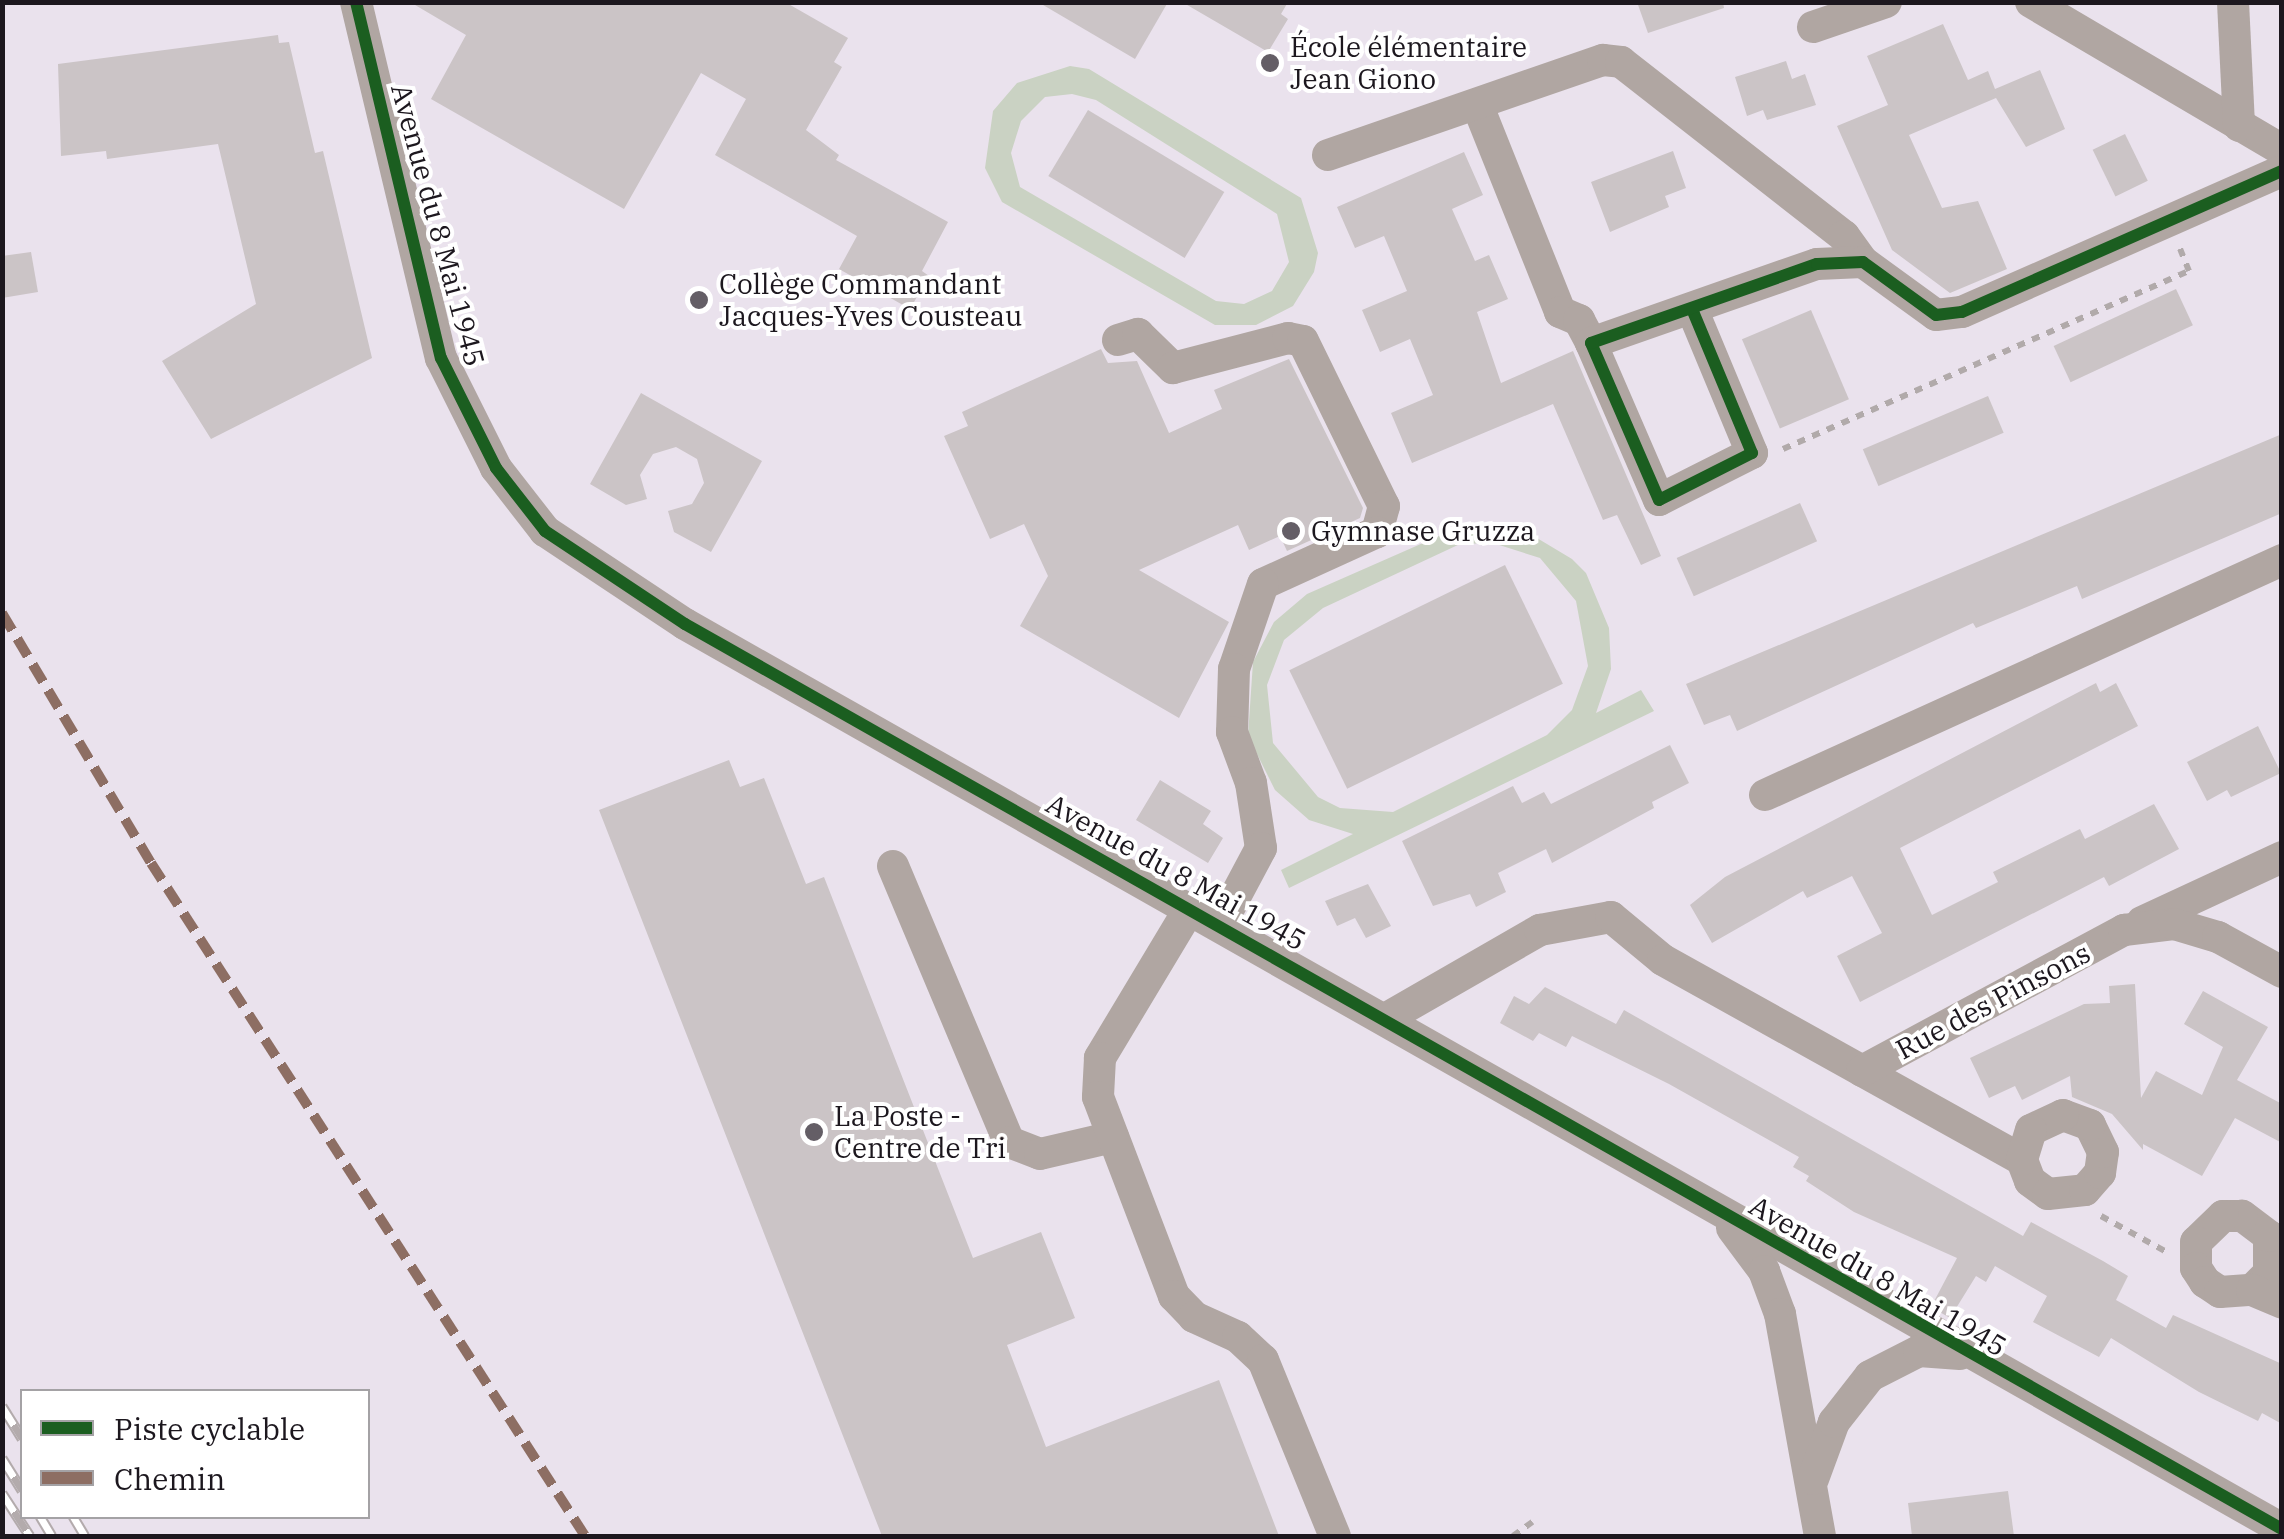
<!DOCTYPE html>
<meta charset="utf-8">
<style>
body{margin:0}
#map{position:relative;width:2284px;height:1539px;overflow:hidden;background:#eae2ed;font-family:"IBM Plex Serif",serif}
div>[style]{position:absolute}
[style*='--x']{left:calc(var(--x)*1px);top:calc(var(--y)*1px);width:calc(var(--w)*1px);rotate:calc(var(--a)*1deg)}
.green>*{inset:0;background:#cad2c3}
.building>*{inset:0;background:#cbc4c6;transform-origin:0 0}
.path>*{height:6px;margin-top:-3px;transform-origin:0;background:repeating-linear-gradient(90deg,#b1aaaa 0 8px,transparent 0 16px)}
.minor>*{height:32px;margin:-16px;padding:0 16px;transform-origin:16px;border-radius:16px;background:#b0a6a2}
.rail>*{height:11px;margin-top:-5.5px;transform-origin:0;background:repeating-linear-gradient(90deg,#fff 0 22px,#b3abac 0 44px);box-sizing:border-box;border-block:2px solid #b3abac}
.quiet>*{height:10px;margin-top:-5px;transform-origin:0;background:repeating-linear-gradient(90deg,#8d6e63 0 20px,transparent 0 30px)}
.cycleway>*{height:12px;margin:-6px;padding:0 6px;transform-origin:6px;border-radius:6px;background:#1b5e20}
.dots>*{width:28px;height:28px;translate:-50% -50%;box-sizing:border-box;border:5px solid #fff;border-radius:50%}
span{translate:-50% -50%;white-space:nowrap;text-align:center;line-height:1.15;-webkit-text-stroke:8px #fff;paint-order:stroke}
.poi-label{font-size:28px;color:#1c171e}
.left{translate:0 -50%;text-align:left}
.street-label{font-size:28px;color:#1c171e}
.frame{position:absolute;inset:0;border:5px solid #1c171e;pointer-events:none}
.legend{position:absolute;left:20px;top:1389px;width:350px;height:130px;box-sizing:border-box;background:#fff;border:2px solid #a4a2a5;margin:0;padding:12px 18px;list-style:none;font-size:30px;color:#1c171e}
.legend li{display:flex;align-items:center;gap:20px;height:50px}
.legend b{width:50px;border:2px solid #a4a2a5}
</style>
<div id="map">
<div class="green">
<i style="clip-path:polygon(evenodd,1070px 66px,1089px 69px,1301px 198px,1318px 253px,1314px 272px,1293px 306px,1256px 325px,1215px 325px,1002px 202px,985px 168px,993px 111px,1017px 83px,1070px 66px,1072px 94px,1096px 100px,1277px 214px,1289px 262px,1272px 291px,1244px 304px,1216px 301px,1020px 187px,1011px 153px,1021px 121px,1045px 97px,1072px 94px)"></i>
<i style="clip-path:polygon(evenodd,1464px 525px,1522px 529px,1572px 559px,1586px 573px,1609px 628px,1611px 669px,1596px 713px,1641px 690px,1654px 711px,1289px 888px,1281px 870px,1353px 834px,1309px 820px,1275px 790px,1248px 736px,1253px 662px,1274px 622px,1307px 594px,1464px 525px,1493px 543px,1540px 558px,1576px 601px,1588px 666px,1572px 710px,1547px 735px,1393px 812px,1340px 808px,1318px 797px,1273px 743px,1267px 685px,1284px 640px,1323px 608px,1460px 544px,1493px 543px)"></i>
</div>
<div class="building">
<i style="clip-path:polygon(410px 2px,785px 2px,848px 38px,834px 62px,842px 67px,806px 130px,839px 155px,836px 160px,948px 222px,922px 271px,929px 276px,910px 309px,839px 269px,857px 236px,715px 155px,746px 99px,701px 73px,624px 209px,431px 99px,466px 35px)"></i>
<i style="clip-path:polygon(1038px 2px,1168px 2px,1135px 59px)"></i>
<i style="clip-path:polygon(1182px 2px,1288px 2px,1281px 14px,1288px 19px,1268px 52px)"></i>
<i style="clip-path:polygon(1637px 2px,1723px 2px,1724px 8px,1648px 33px)"></i>
<i style="clip-path:polygon(1943px 24px,1968px 80px,1988px 71px,1995px 89px,2040px 70px,2065px 129px,2026px 147px,1996px 98px,1909px 135px,1942px 208px,1978px 201px,2007px 269px,1950px 293px,1892px 250px,1837px 126px,1888px 105px,1867px 56px)"></i>
<i style="clip-path:polygon(278px 35px,279px 43px,289px 42px,315px 153px,323px 151px,372px 358px,211px 439px,162px 361px,256px 304px,218px 144px,107px 159px,106px 151px,61px 156px,58px 64px)"></i>
<i style="clip-path:polygon(1786px 61px,1792px 79px,1805px 74px,1816px 105px,1767px 120px,1763px 110px,1747px 116px,1735px 77px)"></i>
<i style="left:1088px;top:110px;width:159px;height:77px;rotate:31deg"></i>
<i style="left:2125px;top:134px;width:52px;height:36px;rotate:64deg"></i>
<i style="clip-path:polygon(1673px 151px,1686px 188px,1665px 196px,1669px 207px,1610px 232px,1591px 182px)"></i>
<i style="clip-path:polygon(1464px 152px,1483px 195px,1452px 209px,1475px 261px,1489px 255px,1508px 299px,1477px 312px,1501px 383px,1573px 351px,1661px 556px,1641px 565px,1617px 515px,1603px 520px,1553px 404px,1412px 463px,1391px 413px,1433px 395px,1410px 339px,1380px 352px,1362px 310px,1407px 291px,1384px 236px,1355px 248px,1337px 207px)"></i>
<i style="clip-path:polygon(31px 252px,38px 292px,2px 298px,2px 256px)"></i>
<i style="left:2176px;top:289px;width:40px;height:135px;rotate:65deg"></i>
<i style="left:1811px;top:310px;width:97px;height:75px;rotate:67deg"></i>
<i style="clip-path:polygon(1101px 349px,1108px 363px,1137px 361px,1169px 433px,1222px 409px,1214px 390px,1289px 359px,1363px 508px,1360px 518px,1287px 551px,1280px 536px,1249px 550px,1238px 525px,1139px 570px,1229px 622px,1179px 718px,1020px 626px,1048px 576px,1024px 524px,990px 539px,944px 436px,968px 426px,962px 412px)"></i>
<i style="clip-path:polygon(641px 393px,762px 461px,711px 552px,674px 532px,668px 511px,692px 504px,704px 483px,697px 459px,676px 447px,653px 454px,640px 475px,647px 499px,626px 505px,590px 484px)"></i>
<i style="left:1988px;top:396px;width:40px;height:136px;rotate:67deg"></i>
<i style="clip-path:polygon(2282px 434px,2282px 513px,2082px 599px,2077px 586px,1976px 628px,1973px 623px,1737px 731px,1730px 715px,1704px 725px,1686px 684px)"></i>
<i style="left:1800px;top:503px;width:42px;height:135px;rotate:66deg"></i>
<i style="left:1505px;top:565px;width:132px;height:240px;rotate:64deg"></i>
<i style="clip-path:polygon(2096px 683px,2100px 692px,2116px 683px,2138px 726px,1900px 848px,1932px 915px,1998px 882px,1993px 872px,2080px 829px,2085px 839px,2154px 804px,2179px 849px,2109px 886px,2104px 877px,1860px 1002px,1837px 956px,1882px 933px,1852px 876px,1807px 898px,1803px 891px,1712px 943px,1690px 905px,1725px 877px)"></i>
<i style="clip-path:polygon(2258px 726px,2281px 773px,2231px 797px,2227px 790px,2207px 801px,2187px 762px)"></i>
<i style="clip-path:polygon(1670px 745px,1689px 783px,1652px 802px,1654px 808px,1552px 863px,1546px 849px,1498px 873px,1506px 892px,1476px 907px,1470px 894px,1433px 906px,1402px 841px,1513px 786px,1522px 803px,1544px 792px,1551px 804px)"></i>
<i style="clip-path:polygon(729px 760px,740px 787px,764px 778px,806px 884px,824px 877px,973px 1258px,1041px 1232px,1075px 1318px,1007px 1345px,1046px 1447px,1219px 1380px,1279px 1536px,882px 1536px,599px 810px)"></i>
<i style="clip-path:polygon(1160px 780px,1211px 811px,1203px 824px,1223px 838px,1208px 863px,1136px 820px)"></i>
<i style="clip-path:polygon(1368px 884px,1391px 926px,1366px 938px,1355px 918px,1337px 926px,1325px 901px)"></i>
<i style="clip-path:polygon(2135px 984px,2141px 1098px,2156px 1071px,2202px 1095px,2223px 1047px,2184px 1024px,2203px 991px,2268px 1027px,2237px 1080px,2282px 1104px,2282px 1143px,2235px 1118px,2202px 1176px,2143px 1144px,2143px 1150px,2112px 1114px,2072px 1097px,2070px 1076px,2022px 1100px,2015px 1086px,1989px 1098px,1970px 1058px,2084px 1004px,2110px 1003px,2109px 986px)"></i>
<i style="clip-path:polygon(1545px 987px,1616px 1024px,1624px 1010px,2023px 1236px,2031px 1222px,2103px 1261px,2128px 1276px,2116px 1300px,2166px 1328px,2173px 1315px,2282px 1364px,2282px 1424px,2262px 1413px,2258px 1421px,2199px 1392px,2111px 1338px,2099px 1357px,2033px 1322px,2047px 1296px,1995px 1266px,1986px 1282px,1976px 1276px,1950px 1318px,1931px 1307px,1957px 1258px,1854px 1212px,1806px 1181px,1809px 1176px,1793px 1167px,1799px 1157px,1669px 1084px,1572px 1036px,1566px 1047px,1539px 1033px,1533px 1041px,1500px 1023px,1514px 996px,1529px 1004px)"></i>
<i style="clip-path:polygon(2008px 1491px,2014px 1536px,1912px 1536px,1908px 1503px)"></i>
</div>
<div class="path">
<i style="--x:1783;--y:449;--w:443;--a:-23.7"></i>
<i style="--x:2189;--y:271;--w:24;--a:-112"></i>
<i style="--x:2101;--y:1216;--w:73;--a:28.7"></i>
<i style="--x:1513;--y:1536;--w:24;--a:-36"></i>
</div>
<div class="minor">
<i style="--x:356;--y:2;--w:366;--a:76.6"></i>
<i style="--x:441;--y:358;--w:123;--a:63.4"></i>
<i style="--x:496;--y:468;--w:80;--a:52.1"></i>
<i style="--x:545;--y:531;--w:168;--a:33.6"></i>
<i style="--x:685;--y:624;--w:1836;--a:29.54"></i>
<i style="--x:2031;--y:2;--w:291;--a:30.5"></i>
<i style="--x:2233;--y:2;--w:124;--a:87.2"></i>
<i style="--x:1813;--y:27;--w:77;--a:-18.9"></i>
<i style="--x:1477;--y:104;--w:224;--a:68.2"></i>
<i style="--x:1560;--y:312;--w:21;--a:23"></i>
<i style="--x:1579;--y:320;--w:26;--a:62"></i>
<i style="--x:1328;--y:155;--w:291;--a:-19.1"></i>
<i style="--x:1603;--y:60;--w:18;--a:6"></i>
<i style="--x:1621;--y:62;--w:283;--a:38"></i>
<i style="--x:1844;--y:236;--w:32;--a:54"></i>
<i style="--x:1692;--y:309;--w:156;--a:67.4"></i>
<i style="--x:1752;--y:453;--w:104;--a:153.2"></i>
<i style="--x:1659;--y:500;--w:171;--a:-113.4"></i>
<i style="--x:1591;--y:343;--w:239;--a:-19.3"></i>
<i style="--x:1817;--y:264;--w:46;--a:-2.5"></i>
<i style="--x:1863;--y:262;--w:90;--a:36"></i>
<i style="--x:1936;--y:315;--w:26;--a:-7"></i>
<i style="--x:1962;--y:312;--w:350;--a:-23.8"></i>
<i style="--x:1118;--y:340;--w:21;--a:-17"></i>
<i style="--x:1138;--y:334;--w:49;--a:44.2"></i>
<i style="--x:1173;--y:368;--w:119;--a:-14.6"></i>
<i style="--x:1288;--y:338;--w:15;--a:11"></i>
<i style="--x:1303;--y:341;--w:184;--a:63.9"></i>
<i style="--x:1384;--y:506;--w:27;--a:105"></i>
<i style="--x:1377;--y:532;--w:125;--a:155.5"></i>
<i style="--x:1263;--y:584;--w:90;--a:108.8"></i>
<i style="--x:1234;--y:669;--w:63;--a:91.8"></i>
<i style="--x:1232;--y:732;--w:54;--a:69.6"></i>
<i style="--x:1251;--y:783;--w:66;--a:81.3"></i>
<i style="--x:1261;--y:848;--w:87;--a:118"></i>
<i style="--x:1765;--y:795;--w:568;--a:-24.44"></i>
<i style="--x:893;--y:866;--w:299;--a:67.2"></i>
<i style="--x:1009;--y:1142;--w:33;--a:21"></i>
<i style="--x:1040;--y:1154;--w:75;--a:-13.1"></i>
<i style="--x:1190;--y:908;--w:175;--a:121"></i>
<i style="--x:1100;--y:1058;--w:39;--a:93"></i>
<i style="--x:1098;--y:1097;--w:213;--a:69.1"></i>
<i style="--x:1174;--y:1296;--w:29;--a:46"></i>
<i style="--x:1194;--y:1317;--w:48;--a:24.4"></i>
<i style="--x:1238;--y:1337;--w:34;--a:43"></i>
<i style="--x:1263;--y:1360;--w:190;--a:67.8"></i>
<i style="--x:2142;--y:922;--w:154;--a:-24.9"></i>
<i style="--x:1385;--y:1019;--w:179;--a:-29.9"></i>
<i style="--x:1540;--y:930;--w:72;--a:-10.4"></i>
<i style="--x:1611;--y:917;--w:67;--a:39.6"></i>
<i style="--x:1663;--y:960;--w:411;--a:29.1"></i>
<i style="--x:2022;--y:1160;--w:22;--a:69"></i>
<i style="--x:2030;--y:1181;--w:22;--a:36"></i>
<i style="--x:2048;--y:1194;--w:37;--a:-6"></i>
<i style="--x:2085;--y:1190;--w:23;--a:-49"></i>
<i style="--x:2100;--y:1173;--w:21;--a:-82"></i>
<i style="--x:2103;--y:1152;--w:30;--a:-116"></i>
<i style="--x:2090;--y:1125;--w:29;--a:-160"></i>
<i style="--x:2063;--y:1115;--w:35;--a:155"></i>
<i style="--x:2031;--y:1130;--w:31;--a:107"></i>
<i style="--x:1862;--y:1071;--w:298;--a:-28.3"></i>
<i style="--x:2124;--y:930;--w:50;--a:-6.8"></i>
<i style="--x:2174;--y:924;--w:46;--a:16.5"></i>
<i style="--x:2218;--y:937;--w:73;--a:28.7"></i>
<i style="--x:1732;--y:1228;--w:54;--a:53.3"></i>
<i style="--x:1764;--y:1271;--w:46;--a:69.6"></i>
<i style="--x:1780;--y:1314;--w:226;--a:79.8"></i>
<i style="--x:2252;--y:1290;--w:24;--a:-45"></i>
<i style="--x:2269;--y:1273;--w:37;--a:-90"></i>
<i style="--x:2269;--y:1236;--w:34;--a:-143"></i>
<i style="--x:2242;--y:1216;--w:19;--a:180"></i>
<i style="--x:2223;--y:1216;--w:37;--a:136"></i>
<i style="--x:2196;--y:1242;--w:26;--a:90"></i>
<i style="--x:2196;--y:1268;--w:17;--a:57"></i>
<i style="--x:2205;--y:1282;--w:18;--a:34"></i>
<i style="--x:2220;--y:1292;--w:32;--a:-4"></i>
<i style="--x:2252;--y:1290;--w:33;--a:23"></i>
<i style="--x:1813;--y:1479;--w:61;--a:-69.8"></i>
<i style="--x:1834;--y:1422;--w:58;--a:-52"></i>
<i style="--x:1870;--y:1376;--w:55;--a:-27"></i>
<i style="--x:1919;--y:1351;--w:41;--a:4.2"></i>
</div>
<div class="rail">
<i style="--x:2;--y:1406;--w:38;--a:58"></i>
<i style="--x:2;--y:1458;--w:38;--a:58"></i>
<i style="--x:2;--y:1493;--w:51;--a:56.9"></i>
<i style="--x:40;--y:1516;--w:23;--a:59"></i>
<i style="--x:73;--y:1516;--w:23;--a:59"></i>
</div>
<div class="quiet">
<i style="--x:2;--y:613;--w:291;--a:59.2"></i>
<i style="--x:151;--y:863;--w:801;--a:57.18"></i>
</div>
<div class="cycleway">
<i style="--x:356;--y:2;--w:366;--a:76.6"></i>
<i style="--x:441;--y:358;--w:123;--a:63.4"></i>
<i style="--x:496;--y:468;--w:80;--a:52.1"></i>
<i style="--x:545;--y:531;--w:168;--a:33.6"></i>
<i style="--x:685;--y:624;--w:1836;--a:29.54"></i>
<i style="--x:1692;--y:309;--w:156;--a:67.4"></i>
<i style="--x:1752;--y:453;--w:104;--a:153.2"></i>
<i style="--x:1659;--y:500;--w:171;--a:-113.4"></i>
<i style="--x:1591;--y:343;--w:239;--a:-19.3"></i>
<i style="--x:1817;--y:264;--w:46;--a:-2.5"></i>
<i style="--x:1863;--y:262;--w:90;--a:36"></i>
<i style="--x:1936;--y:315;--w:26;--a:-7"></i>
<i style="--x:1962;--y:312;--w:350;--a:-23.8"></i>
</div>
<div class="dots">
<i style="left:1270px;top:63px;background:#645e66"></i>
<i style="left:699px;top:300px;background:#645e66"></i>
<i style="left:1291px;top:531px;background:#645e66"></i>
<i style="left:814px;top:1132px;background:#645e66"></i>
</div>
<div class="poi-label">
<span class="left" style="left:1290px;top:63px">École élémentaire<br>Jean Giono</span>
<span class="left" style="left:719px;top:300px">Collège Commandant<br>Jacques-Yves Cousteau</span>
<span class="left" style="left:1311px;top:531px">Gymnase Gruzza</span>
<span class="left" style="left:834px;top:1132px">La Poste -<br>Centre de Tri</span>
</div>
<div class="street-label">
<span style="left:438px;top:225px;rotate:75deg">Avenue du 8 Mai 1945</span>
<span style="left:1176px;top:872px;rotate:29deg">Avenue du 8 Mai 1945</span>
<span style="left:1993px;top:1001px;rotate:-28deg">Rue des Pinsons</span>
<span style="left:1878px;top:1276px;rotate:30deg">Avenue du 8 Mai 1945</span>
</div>
<div class="frame"></div>
<ul class="legend">
<li><b style="height:12px;background:#1b5e20"></b>Piste cyclable</li>
<li><b style="height:12px;background:#8d6e63"></b>Chemin</li>
</ul>
</div>
